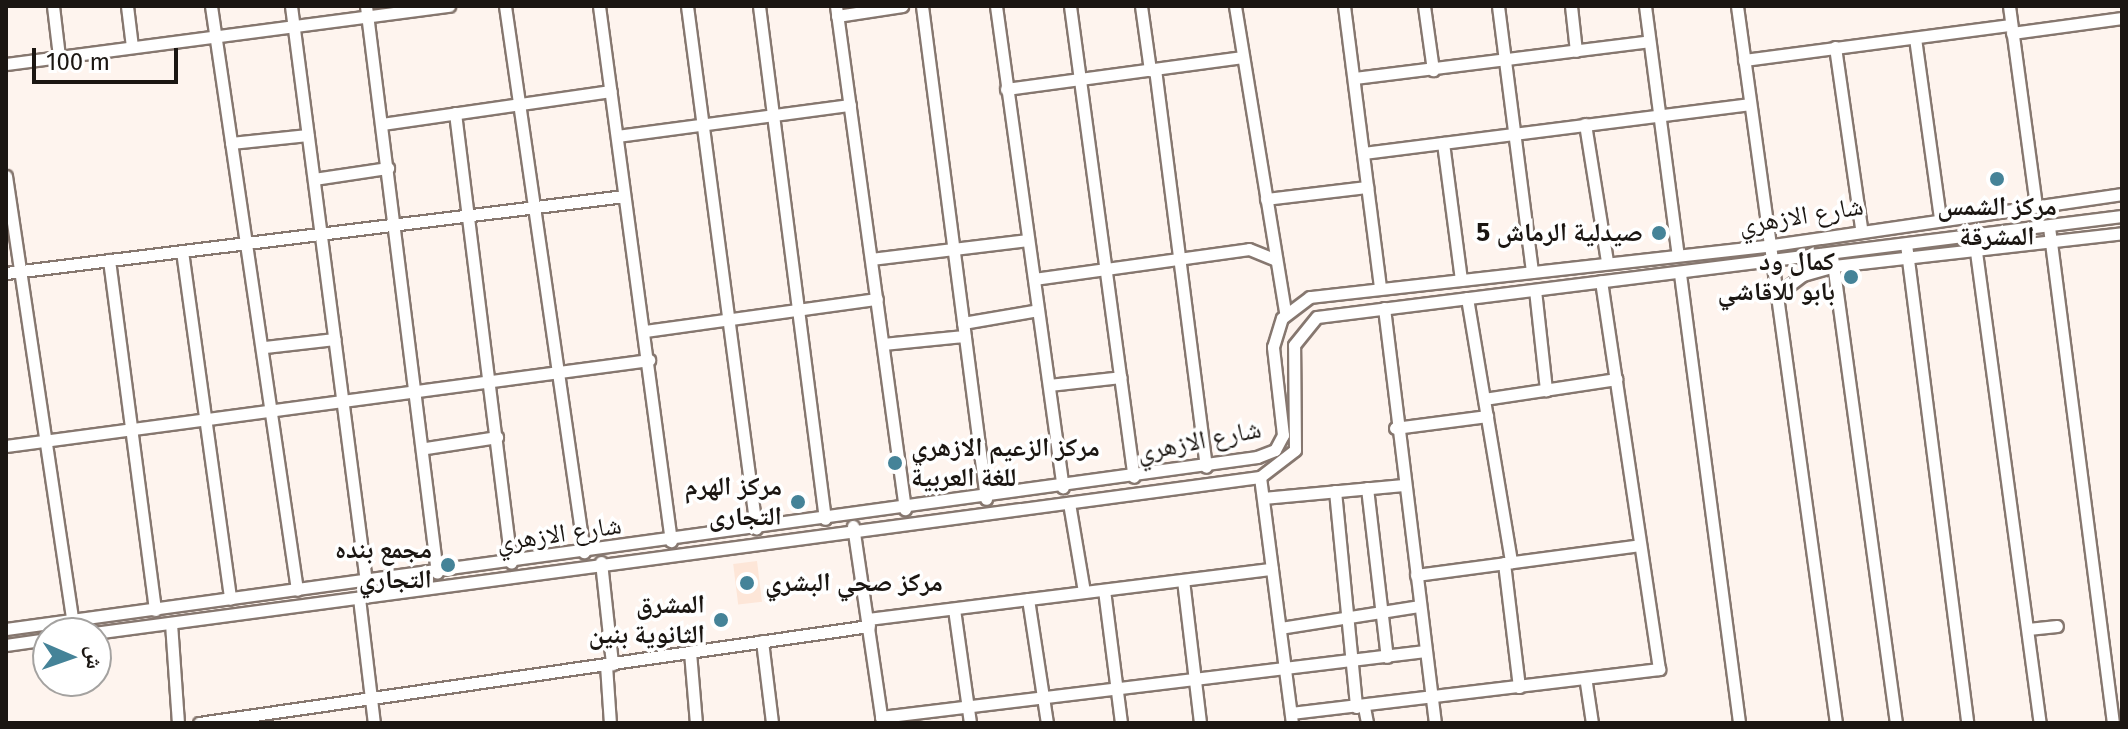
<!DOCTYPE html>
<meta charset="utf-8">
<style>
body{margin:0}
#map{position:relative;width:2128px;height:729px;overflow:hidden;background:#fef4ee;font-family:"Fira Sans","Noto Naskh Arabic",sans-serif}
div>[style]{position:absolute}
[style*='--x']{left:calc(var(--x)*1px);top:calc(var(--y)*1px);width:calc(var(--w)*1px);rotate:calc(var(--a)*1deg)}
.built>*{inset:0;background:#fde6d8;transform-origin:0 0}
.roads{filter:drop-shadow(2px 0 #86776f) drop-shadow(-2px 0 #86776f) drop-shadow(0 2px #86776f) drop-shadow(0 -2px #86776f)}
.minor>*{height:11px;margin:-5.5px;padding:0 5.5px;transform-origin:5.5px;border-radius:5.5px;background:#fff}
.dots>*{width:22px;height:22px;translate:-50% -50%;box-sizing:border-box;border:4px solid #fff;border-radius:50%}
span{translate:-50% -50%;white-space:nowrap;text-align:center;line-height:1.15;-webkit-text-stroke:7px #fff;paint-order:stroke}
.poi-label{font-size:26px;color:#1b1612;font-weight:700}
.right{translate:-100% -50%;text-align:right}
.left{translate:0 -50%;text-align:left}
.street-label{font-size:26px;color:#1b1612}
.frame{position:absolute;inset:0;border:8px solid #1b1612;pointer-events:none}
.north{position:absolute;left:32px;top:617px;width:80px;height:80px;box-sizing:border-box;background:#fff;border:2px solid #a4a2a0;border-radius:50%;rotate:92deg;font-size:22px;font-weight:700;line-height:32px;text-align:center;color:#1b1612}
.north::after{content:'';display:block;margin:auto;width:28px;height:36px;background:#458398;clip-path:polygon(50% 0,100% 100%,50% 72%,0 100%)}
.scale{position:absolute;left:32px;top:48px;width:146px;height:36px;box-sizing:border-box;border:4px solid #1b1612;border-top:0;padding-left:10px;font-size:24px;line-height:28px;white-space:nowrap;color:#1b1612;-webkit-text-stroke:6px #fff;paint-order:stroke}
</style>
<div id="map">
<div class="built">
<i style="left:757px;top:561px;width:41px;height:24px;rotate:83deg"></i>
</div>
<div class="roads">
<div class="minor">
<i style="--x:53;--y:6;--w:50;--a:83.2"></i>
<i style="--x:127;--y:6;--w:41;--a:83"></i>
<i style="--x:211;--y:6;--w:590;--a:81.62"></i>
<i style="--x:291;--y:6;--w:581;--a:82.58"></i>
<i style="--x:366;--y:6;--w:571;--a:82.86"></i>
<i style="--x:505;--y:6;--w:552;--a:81.77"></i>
<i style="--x:599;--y:6;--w:540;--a:82.34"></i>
<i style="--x:687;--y:6;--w:527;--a:82.47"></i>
<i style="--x:759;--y:6;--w:517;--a:82.67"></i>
<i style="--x:836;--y:6;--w:508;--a:82.19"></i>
<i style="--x:922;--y:6;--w:497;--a:82.6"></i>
<i style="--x:996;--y:6;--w:486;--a:82.1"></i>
<i style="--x:1070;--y:6;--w:475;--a:82.3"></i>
<i style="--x:1141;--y:6;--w:65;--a:82"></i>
<i style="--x:1235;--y:6;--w:310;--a:80.7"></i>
<i style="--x:1344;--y:6;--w:284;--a:82.7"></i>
<i style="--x:1424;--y:6;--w:65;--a:82"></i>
<i style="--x:1498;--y:6;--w:268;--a:82.7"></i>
<i style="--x:1571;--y:6;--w:45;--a:83.7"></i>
<i style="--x:1645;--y:6;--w:251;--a:82.5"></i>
<i style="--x:1737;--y:6;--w:724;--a:82.14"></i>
<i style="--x:2009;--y:6;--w:202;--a:82.3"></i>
<i style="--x:837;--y:16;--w:66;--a:-8.7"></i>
<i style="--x:2012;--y:33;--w:111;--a:-7.8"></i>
<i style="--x:1915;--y:38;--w:183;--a:82.1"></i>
<i style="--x:1835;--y:47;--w:183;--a:81.8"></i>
<i style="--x:1744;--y:60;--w:269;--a:-7.5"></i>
<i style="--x:6;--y:64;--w:447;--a:-7.5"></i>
<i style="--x:1155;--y:69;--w:401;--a:82.7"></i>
<i style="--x:1354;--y:78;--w:297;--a:-7.1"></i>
<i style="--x:1006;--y:89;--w:239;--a:-7.7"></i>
<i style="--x:455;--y:113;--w:453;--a:82.9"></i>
<i style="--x:382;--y:124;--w:231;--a:-8.2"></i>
<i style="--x:1585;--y:124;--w:140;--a:80.9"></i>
<i style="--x:617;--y:136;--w:235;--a:-7.6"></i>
<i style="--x:231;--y:143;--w:77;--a:-5.9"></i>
<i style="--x:1443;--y:143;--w:138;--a:82.5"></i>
<i style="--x:1363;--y:153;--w:389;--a:-7.2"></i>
<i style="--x:6;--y:176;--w:449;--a:81.5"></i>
<i style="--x:314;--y:179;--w:75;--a:-8.5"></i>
<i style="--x:1266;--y:199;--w:102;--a:-6.8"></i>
<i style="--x:2049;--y:227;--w:500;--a:82.65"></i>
<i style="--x:1974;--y:237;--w:490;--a:82.3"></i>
<i style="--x:1906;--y:244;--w:483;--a:82.7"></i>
<i style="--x:182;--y:251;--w:351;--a:82.1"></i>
<i style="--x:1832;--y:256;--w:471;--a:82.2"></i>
<i style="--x:871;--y:259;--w:158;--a:-6.9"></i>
<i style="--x:109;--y:260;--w:353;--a:82.5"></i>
<i style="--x:6;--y:273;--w:623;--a:-7.1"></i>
<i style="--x:1680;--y:274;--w:453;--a:82.5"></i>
<i style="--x:1034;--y:279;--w:217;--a:-7.9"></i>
<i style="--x:1249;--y:249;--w:29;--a:22"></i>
<i style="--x:1535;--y:290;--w:101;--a:83.7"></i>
<i style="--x:1779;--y:293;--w:30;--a:-37"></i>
<i style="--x:1803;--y:275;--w:32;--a:-16"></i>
<i style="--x:1834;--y:266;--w:290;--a:-6.5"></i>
<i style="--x:1467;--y:298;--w:268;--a:80.5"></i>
<i style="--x:1384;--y:308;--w:418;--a:83"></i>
<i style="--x:963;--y:323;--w:76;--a:-9.8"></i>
<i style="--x:645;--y:331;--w:234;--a:-7.9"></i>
<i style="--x:883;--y:344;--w:82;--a:-5.6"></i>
<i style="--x:265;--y:347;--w:70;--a:-6.5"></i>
<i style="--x:1049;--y:385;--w:72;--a:-6.3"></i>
<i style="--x:1484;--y:399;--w:134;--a:-8.6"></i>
<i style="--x:1395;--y:428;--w:93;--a:-7.4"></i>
<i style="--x:6;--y:446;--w:649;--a:-7.62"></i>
<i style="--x:426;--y:448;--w:72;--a:-8.8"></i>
<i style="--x:1260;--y:477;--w:248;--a:82.6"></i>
<i style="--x:1367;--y:488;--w:170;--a:83.3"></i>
<i style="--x:1335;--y:491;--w:217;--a:84.4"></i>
<i style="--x:1263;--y:498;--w:141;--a:-5.3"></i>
<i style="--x:1069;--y:503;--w:90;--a:80.4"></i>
<i style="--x:853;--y:526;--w:198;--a:81.6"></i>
<i style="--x:601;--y:562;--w:103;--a:83.8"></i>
<i style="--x:1504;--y:563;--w:125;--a:83.1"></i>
<i style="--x:1416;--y:575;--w:226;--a:-7.6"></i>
<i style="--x:1183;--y:580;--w:144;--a:83.2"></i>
<i style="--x:1104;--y:590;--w:134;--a:82.7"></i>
<i style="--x:359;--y:598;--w:126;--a:83.2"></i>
<i style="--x:1028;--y:599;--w:125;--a:81.3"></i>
<i style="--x:954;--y:609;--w:115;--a:82"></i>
<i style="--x:868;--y:619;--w:407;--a:-7.1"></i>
<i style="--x:171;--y:623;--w:100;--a:86"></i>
<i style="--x:1280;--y:628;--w:141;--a:-9"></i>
<i style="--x:6;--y:629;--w:1263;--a:-7.83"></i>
<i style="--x:1257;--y:457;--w:19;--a:-21"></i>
<i style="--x:1275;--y:450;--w:17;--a:-62"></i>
<i style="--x:1283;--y:435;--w:89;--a:-96.5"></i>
<i style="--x:1273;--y:347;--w:30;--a:-73"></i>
<i style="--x:1282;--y:318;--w:35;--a:-37"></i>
<i style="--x:1310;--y:297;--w:466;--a:-6.4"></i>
<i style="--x:1773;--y:245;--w:353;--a:-8.3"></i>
<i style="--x:2028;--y:629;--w:29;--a:-6"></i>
<i style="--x:94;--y:633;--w:1176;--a:-7.62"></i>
<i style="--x:1260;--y:477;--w:44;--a:-37.6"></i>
<i style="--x:1295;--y:450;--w:105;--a:-90.5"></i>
<i style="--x:1294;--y:345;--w:36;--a:-51"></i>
<i style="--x:1317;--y:317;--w:811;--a:-7.15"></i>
<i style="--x:762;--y:641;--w:83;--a:83"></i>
<i style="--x:6;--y:645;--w:42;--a:-8.1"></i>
<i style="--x:690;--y:652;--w:71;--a:85.2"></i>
<i style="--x:606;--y:665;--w:58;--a:86.1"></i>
<i style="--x:1586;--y:683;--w:40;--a:81.5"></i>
<i style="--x:1364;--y:707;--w:16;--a:79"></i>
<i style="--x:1291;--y:713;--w:371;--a:-6.8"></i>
<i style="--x:1659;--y:669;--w:392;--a:-98.5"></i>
<i style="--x:881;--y:717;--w:548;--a:-6.92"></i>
<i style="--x:199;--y:723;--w:677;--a:-8.24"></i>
</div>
</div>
<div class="dots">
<i style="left:1997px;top:179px;background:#458398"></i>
<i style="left:1659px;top:233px;background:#458398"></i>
<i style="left:1851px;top:277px;background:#458398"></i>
<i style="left:895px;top:463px;background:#458398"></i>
<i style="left:798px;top:502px;background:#458398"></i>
<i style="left:448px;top:565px;background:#458398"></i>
<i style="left:747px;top:583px;background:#458398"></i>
<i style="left:721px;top:620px;background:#458398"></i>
</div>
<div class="poi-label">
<span style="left:1997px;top:222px">مركز الشمس<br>المشرقة</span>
<span class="right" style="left:1643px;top:233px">صيدلية الرماش 5</span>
<span class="right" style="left:1835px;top:277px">كمال ود<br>بابو للاقاشي</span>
<span class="left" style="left:911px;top:463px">مركز الزعيم الازهري<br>للغة العربية</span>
<span class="right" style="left:782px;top:502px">مركز الهرم<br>التجارى</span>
<span class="right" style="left:432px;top:565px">مجمع بنده<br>التجاري</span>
<span class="left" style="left:765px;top:583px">مركز صحي البشري</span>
<span class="right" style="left:705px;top:620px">المشرق<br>الثانوية بنين</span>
</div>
<div class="street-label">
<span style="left:1801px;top:216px;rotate:-9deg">شارع الازهري</span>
<span style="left:1199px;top:441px;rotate:-11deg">شارع الازهري</span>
<span style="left:559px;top:534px;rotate:-8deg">شارع الازهري</span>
</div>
<div class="frame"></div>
<div class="north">ش</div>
<div class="scale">100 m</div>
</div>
